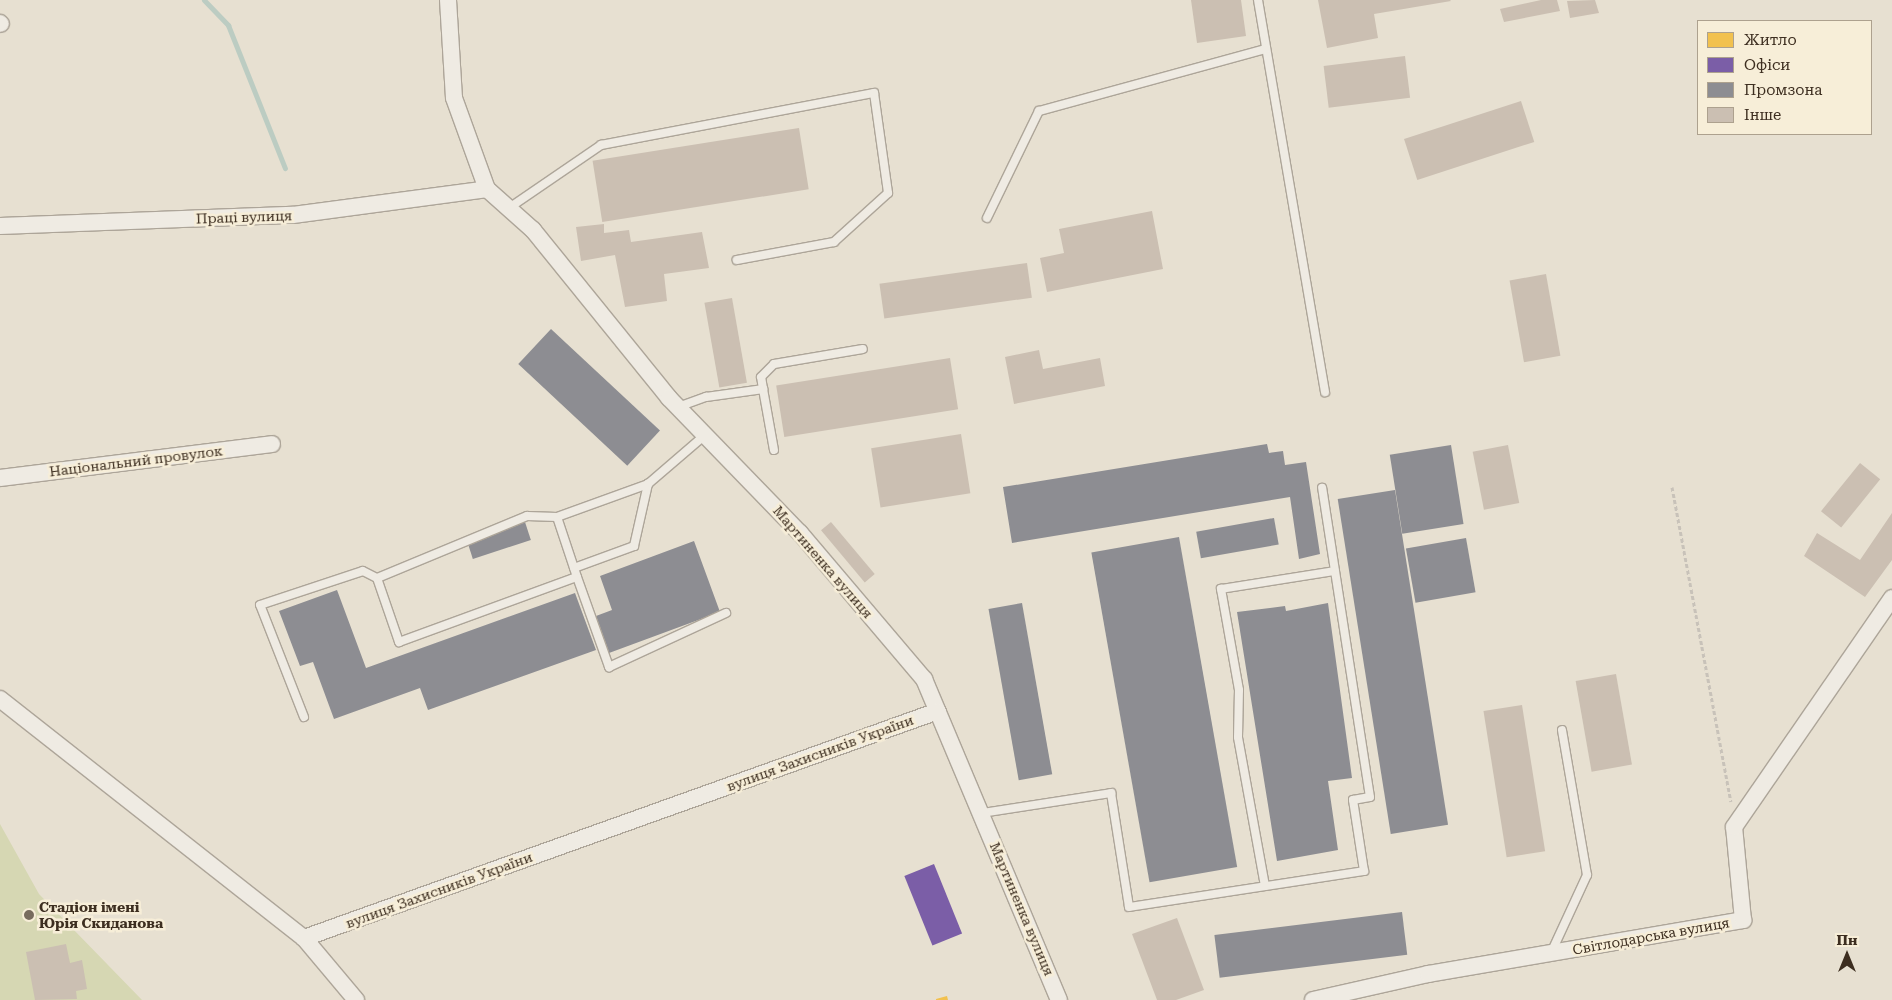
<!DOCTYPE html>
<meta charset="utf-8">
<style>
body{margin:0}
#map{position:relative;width:1892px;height:1000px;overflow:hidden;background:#e7e0d1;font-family:"Roboto Serif",serif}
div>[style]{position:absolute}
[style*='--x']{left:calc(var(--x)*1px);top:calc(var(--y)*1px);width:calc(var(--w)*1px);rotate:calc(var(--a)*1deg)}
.green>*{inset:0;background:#d6d7b3}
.homes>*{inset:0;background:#f2c14e}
.offices>*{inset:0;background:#7b5ea7;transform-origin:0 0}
.industry>*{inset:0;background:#8d8d92;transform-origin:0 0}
.stream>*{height:5px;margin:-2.5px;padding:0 2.5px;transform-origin:2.5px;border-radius:2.5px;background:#bcccc2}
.building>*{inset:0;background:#cbbfb2;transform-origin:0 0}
.path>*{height:3px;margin-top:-1.5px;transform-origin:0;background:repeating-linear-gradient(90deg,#c8c2b9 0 4px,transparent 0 6.5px)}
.roads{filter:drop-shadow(1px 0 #ada599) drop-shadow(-1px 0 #ada599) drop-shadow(0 1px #ada599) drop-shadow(0 -1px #ada599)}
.service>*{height:8px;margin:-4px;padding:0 4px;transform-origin:4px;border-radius:4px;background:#efebe3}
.minor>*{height:16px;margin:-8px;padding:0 8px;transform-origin:8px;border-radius:8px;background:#efebe3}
.dots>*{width:14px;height:14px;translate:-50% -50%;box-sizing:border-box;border:2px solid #f7eed8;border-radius:50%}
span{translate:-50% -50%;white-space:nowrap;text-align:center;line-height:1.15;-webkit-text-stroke:5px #f7eed8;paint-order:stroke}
.street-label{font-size:14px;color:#3d2e20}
.poi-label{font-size:14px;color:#3d2e20;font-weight:700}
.left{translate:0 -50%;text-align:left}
.legend{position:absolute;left:1697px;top:20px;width:175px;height:115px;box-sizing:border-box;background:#f7eed8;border:1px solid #ada18e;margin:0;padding:6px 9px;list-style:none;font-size:15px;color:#3d2e20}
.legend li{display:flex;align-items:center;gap:10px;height:25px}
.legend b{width:25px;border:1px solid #ada18e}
.north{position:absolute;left:1822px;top:930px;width:50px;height:50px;-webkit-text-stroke:4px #f7eed8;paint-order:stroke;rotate:0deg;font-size:14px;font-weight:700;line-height:20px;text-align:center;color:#3d2e20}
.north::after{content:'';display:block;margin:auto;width:18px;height:22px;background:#3d2e20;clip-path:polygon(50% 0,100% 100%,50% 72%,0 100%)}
</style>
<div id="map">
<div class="green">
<i style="clip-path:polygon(0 824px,39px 894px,142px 1000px,0 1000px)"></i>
</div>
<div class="homes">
<i style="clip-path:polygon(947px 996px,948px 1000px,936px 1000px,936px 999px)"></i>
</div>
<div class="offices">
<i style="left:934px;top:864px;width:75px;height:32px;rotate:68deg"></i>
</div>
<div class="industry">
<i style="left:551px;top:329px;width:149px;height:48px;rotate:43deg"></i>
<i style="clip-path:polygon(1267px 444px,1269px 453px,1283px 451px,1285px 465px,1306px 462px,1320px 554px,1299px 559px,1290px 497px,1012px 543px,1003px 487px)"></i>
<i style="left:1451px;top:445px;width:80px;height:62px;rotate:81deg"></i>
<i style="left:1395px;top:490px;width:339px;height:58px;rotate:81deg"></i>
<i style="left:1274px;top:518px;width:27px;height:79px;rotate:80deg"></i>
<i style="left:525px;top:522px;width:19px;height:61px;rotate:72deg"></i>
<i style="left:1179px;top:537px;width:335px;height:89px;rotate:80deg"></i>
<i style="left:1466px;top:538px;width:55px;height:61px;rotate:80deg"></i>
<i style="clip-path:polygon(694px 541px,720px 612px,609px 653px,596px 616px,612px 610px,600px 576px)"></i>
<i style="clip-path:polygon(337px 590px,366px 668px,575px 593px,596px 650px,428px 710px,420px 688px,334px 719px,313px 662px,300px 666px,279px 611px)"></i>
<i style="left:1022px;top:603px;width:174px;height:34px;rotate:80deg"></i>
<i style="clip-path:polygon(1328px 603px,1352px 778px,1328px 781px,1338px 850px,1277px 861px,1237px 612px,1285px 606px,1286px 611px)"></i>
<i style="left:1402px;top:912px;width:43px;height:189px;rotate:83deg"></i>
</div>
<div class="stream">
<i style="--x:204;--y:0;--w:35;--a:46"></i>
<i style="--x:228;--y:25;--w:154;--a:68.3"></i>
</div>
<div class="building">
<i style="clip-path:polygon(1191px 0,1241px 0,1246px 36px,1197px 43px)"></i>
<i style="clip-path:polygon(1318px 0,1450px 0,1451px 1px,1374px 14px,1378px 38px,1327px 48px)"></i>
<i style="clip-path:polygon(1541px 0,1557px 0,1560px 11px,1504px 22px,1500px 9px)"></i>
<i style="clip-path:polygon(1595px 0,1599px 13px,1570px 18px,1567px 1px)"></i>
<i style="left:1405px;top:56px;width:42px;height:82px;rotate:83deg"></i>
<i style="left:1521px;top:101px;width:43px;height:123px;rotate:72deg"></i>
<i style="left:799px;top:128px;width:62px;height:209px;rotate:81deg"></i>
<i style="clip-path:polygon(1152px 211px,1163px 269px,1047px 292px,1040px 258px,1064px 253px,1059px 229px)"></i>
<i style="clip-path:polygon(604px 224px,604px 233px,629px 230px,631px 242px,702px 232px,709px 268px,664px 274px,667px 301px,625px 307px,615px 255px,581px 261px,576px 227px)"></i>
<i style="left:1027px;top:263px;width:35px;height:149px;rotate:82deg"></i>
<i style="left:1546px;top:274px;width:83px;height:37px;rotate:80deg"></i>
<i style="left:732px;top:298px;width:86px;height:28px;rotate:80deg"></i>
<i style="clip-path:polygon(1039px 350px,1043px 369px,1100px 358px,1105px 386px,1014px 404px,1005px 357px)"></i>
<i style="left:950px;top:358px;width:52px;height:176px;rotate:81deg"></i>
<i style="left:961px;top:434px;width:60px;height:91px;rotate:81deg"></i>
<i style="left:1508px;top:445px;width:59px;height:36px;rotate:79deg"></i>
<i style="left:1860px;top:463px;width:26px;height:62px;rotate:39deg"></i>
<i style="clip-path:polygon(1892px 513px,1892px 560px,1865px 597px,1804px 556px,1817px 533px,1860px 560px)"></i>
<i style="left:831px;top:522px;width:68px;height:13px;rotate:50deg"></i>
<i style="left:1616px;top:674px;width:92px;height:41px;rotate:80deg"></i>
<i style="left:1522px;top:705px;width:148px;height:39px;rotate:81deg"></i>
<i style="clip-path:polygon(1177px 918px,1204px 990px,1176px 1000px,1157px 1000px,1132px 934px)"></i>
<i style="clip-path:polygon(66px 944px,70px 963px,82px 960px,87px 989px,76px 991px,77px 999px,35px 1000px,26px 952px)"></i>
</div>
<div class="path">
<i style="--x:1672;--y:487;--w:320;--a:79.4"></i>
</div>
<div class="roads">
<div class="service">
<i style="--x:1258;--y:0;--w:398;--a:80.3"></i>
<i style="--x:509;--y:208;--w:112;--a:-34.4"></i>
<i style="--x:601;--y:145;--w:278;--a:-10.8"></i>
<i style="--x:874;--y:93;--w:101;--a:82"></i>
<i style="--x:888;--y:193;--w:73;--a:137.8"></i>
<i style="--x:834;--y:242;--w:99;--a:169.5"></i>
<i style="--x:987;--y:218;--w:119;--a:-64.1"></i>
<i style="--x:1039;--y:111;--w:235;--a:-15.3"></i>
<i style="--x:763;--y:389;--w:62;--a:79.8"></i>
<i style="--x:678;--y:407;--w:30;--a:-20"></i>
<i style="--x:706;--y:397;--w:58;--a:-8"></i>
<i style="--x:763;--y:389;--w:12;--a:-99"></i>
<i style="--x:761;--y:377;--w:18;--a:-45"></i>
<i style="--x:774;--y:364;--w:90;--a:-9.6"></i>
<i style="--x:557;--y:517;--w:30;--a:-178"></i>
<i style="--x:527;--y:516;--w:162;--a:157.5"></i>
<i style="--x:377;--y:578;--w:68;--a:71"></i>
<i style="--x:399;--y:642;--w:189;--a:-20.1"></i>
<i style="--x:577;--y:577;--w:63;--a:-108.4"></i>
<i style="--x:557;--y:517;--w:97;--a:-19.9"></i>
<i style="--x:648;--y:484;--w:75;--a:-40.7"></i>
<i style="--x:574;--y:568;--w:64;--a:-20.1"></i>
<i style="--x:634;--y:546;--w:64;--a:-77.3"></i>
<i style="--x:577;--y:577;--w:96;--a:70.4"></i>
<i style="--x:609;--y:667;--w:129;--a:-24.8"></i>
<i style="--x:304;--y:717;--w:120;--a:-111.4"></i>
<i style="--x:260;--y:605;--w:108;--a:-18.3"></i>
<i style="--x:363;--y:571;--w:16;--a:27"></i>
<i style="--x:982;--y:813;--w:131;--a:-8.8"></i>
<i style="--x:1111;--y:793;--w:115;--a:81"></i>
<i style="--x:1129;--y:907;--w:238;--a:-8.7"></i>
<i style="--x:1364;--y:871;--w:72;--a:-98.8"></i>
<i style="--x:1353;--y:800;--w:17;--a:-10"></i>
<i style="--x:1370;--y:797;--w:313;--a:-98.8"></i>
<i style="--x:1265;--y:886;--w:151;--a:-100.3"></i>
<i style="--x:1238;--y:737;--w:47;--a:-88.8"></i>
<i style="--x:1239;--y:690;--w:103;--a:-100.1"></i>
<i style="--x:1221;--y:589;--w:115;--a:-9"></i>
<i style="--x:1551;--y:953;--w:86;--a:-65.2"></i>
<i style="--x:1587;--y:875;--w:147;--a:-99.8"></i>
</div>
<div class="minor">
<i style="--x:448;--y:0;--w:98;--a:86.5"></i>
<i style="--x:454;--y:98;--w:97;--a:70.1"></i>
<i style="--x:487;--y:189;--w:62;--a:41.7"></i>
<i style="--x:533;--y:230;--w:216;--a:51"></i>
<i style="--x:669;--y:398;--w:188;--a:45.9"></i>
<i style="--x:800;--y:533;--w:192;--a:49.7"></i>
<i style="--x:924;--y:679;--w:348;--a:67.2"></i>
<i style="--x:0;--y:23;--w:1;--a:45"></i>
<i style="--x:0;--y:226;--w:293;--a:-2.2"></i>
<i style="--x:293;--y:215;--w:196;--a:-7.6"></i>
<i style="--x:0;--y:478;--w:274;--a:-7.1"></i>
<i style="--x:0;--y:699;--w:387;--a:38.2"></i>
<i style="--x:304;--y:938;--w:81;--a:50"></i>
<i style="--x:304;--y:938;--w:673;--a:-19.7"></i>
<i style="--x:1313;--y:1000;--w:118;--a:-12.7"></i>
<i style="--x:1428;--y:974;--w:320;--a:-9.7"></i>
<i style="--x:1743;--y:920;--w:93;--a:-95.5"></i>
<i style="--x:1734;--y:827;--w:278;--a:-55.4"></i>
</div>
</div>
<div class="dots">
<i style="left:29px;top:915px;background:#786c5e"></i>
</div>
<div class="street-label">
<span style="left:244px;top:217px;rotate:-2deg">Праці вулиця</span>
<span style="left:136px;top:461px;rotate:-7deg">Національний провулок</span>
<span style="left:823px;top:562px;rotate:49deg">Мартиненка вулиця</span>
<span style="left:820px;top:753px;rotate:-20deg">вулиця Захисників України</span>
<span style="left:439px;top:890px;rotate:-20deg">вулиця Захисників України</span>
<span style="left:1022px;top:909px;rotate:67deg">Мартиненка вулиця</span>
<span style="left:1651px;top:936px;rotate:-10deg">Світлодарська вулиця</span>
</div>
<div class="poi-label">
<span class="left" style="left:39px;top:915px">Стадiон імені<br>Юрія Скиданова</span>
</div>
<ul class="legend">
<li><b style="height:14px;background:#f2c14e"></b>Житло</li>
<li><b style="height:14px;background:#7b5ea7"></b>Офіси</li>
<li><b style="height:14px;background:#8d8d92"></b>Промзона</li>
<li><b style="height:14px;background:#cbbfb2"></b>Інше</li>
</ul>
<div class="north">Пн</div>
</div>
